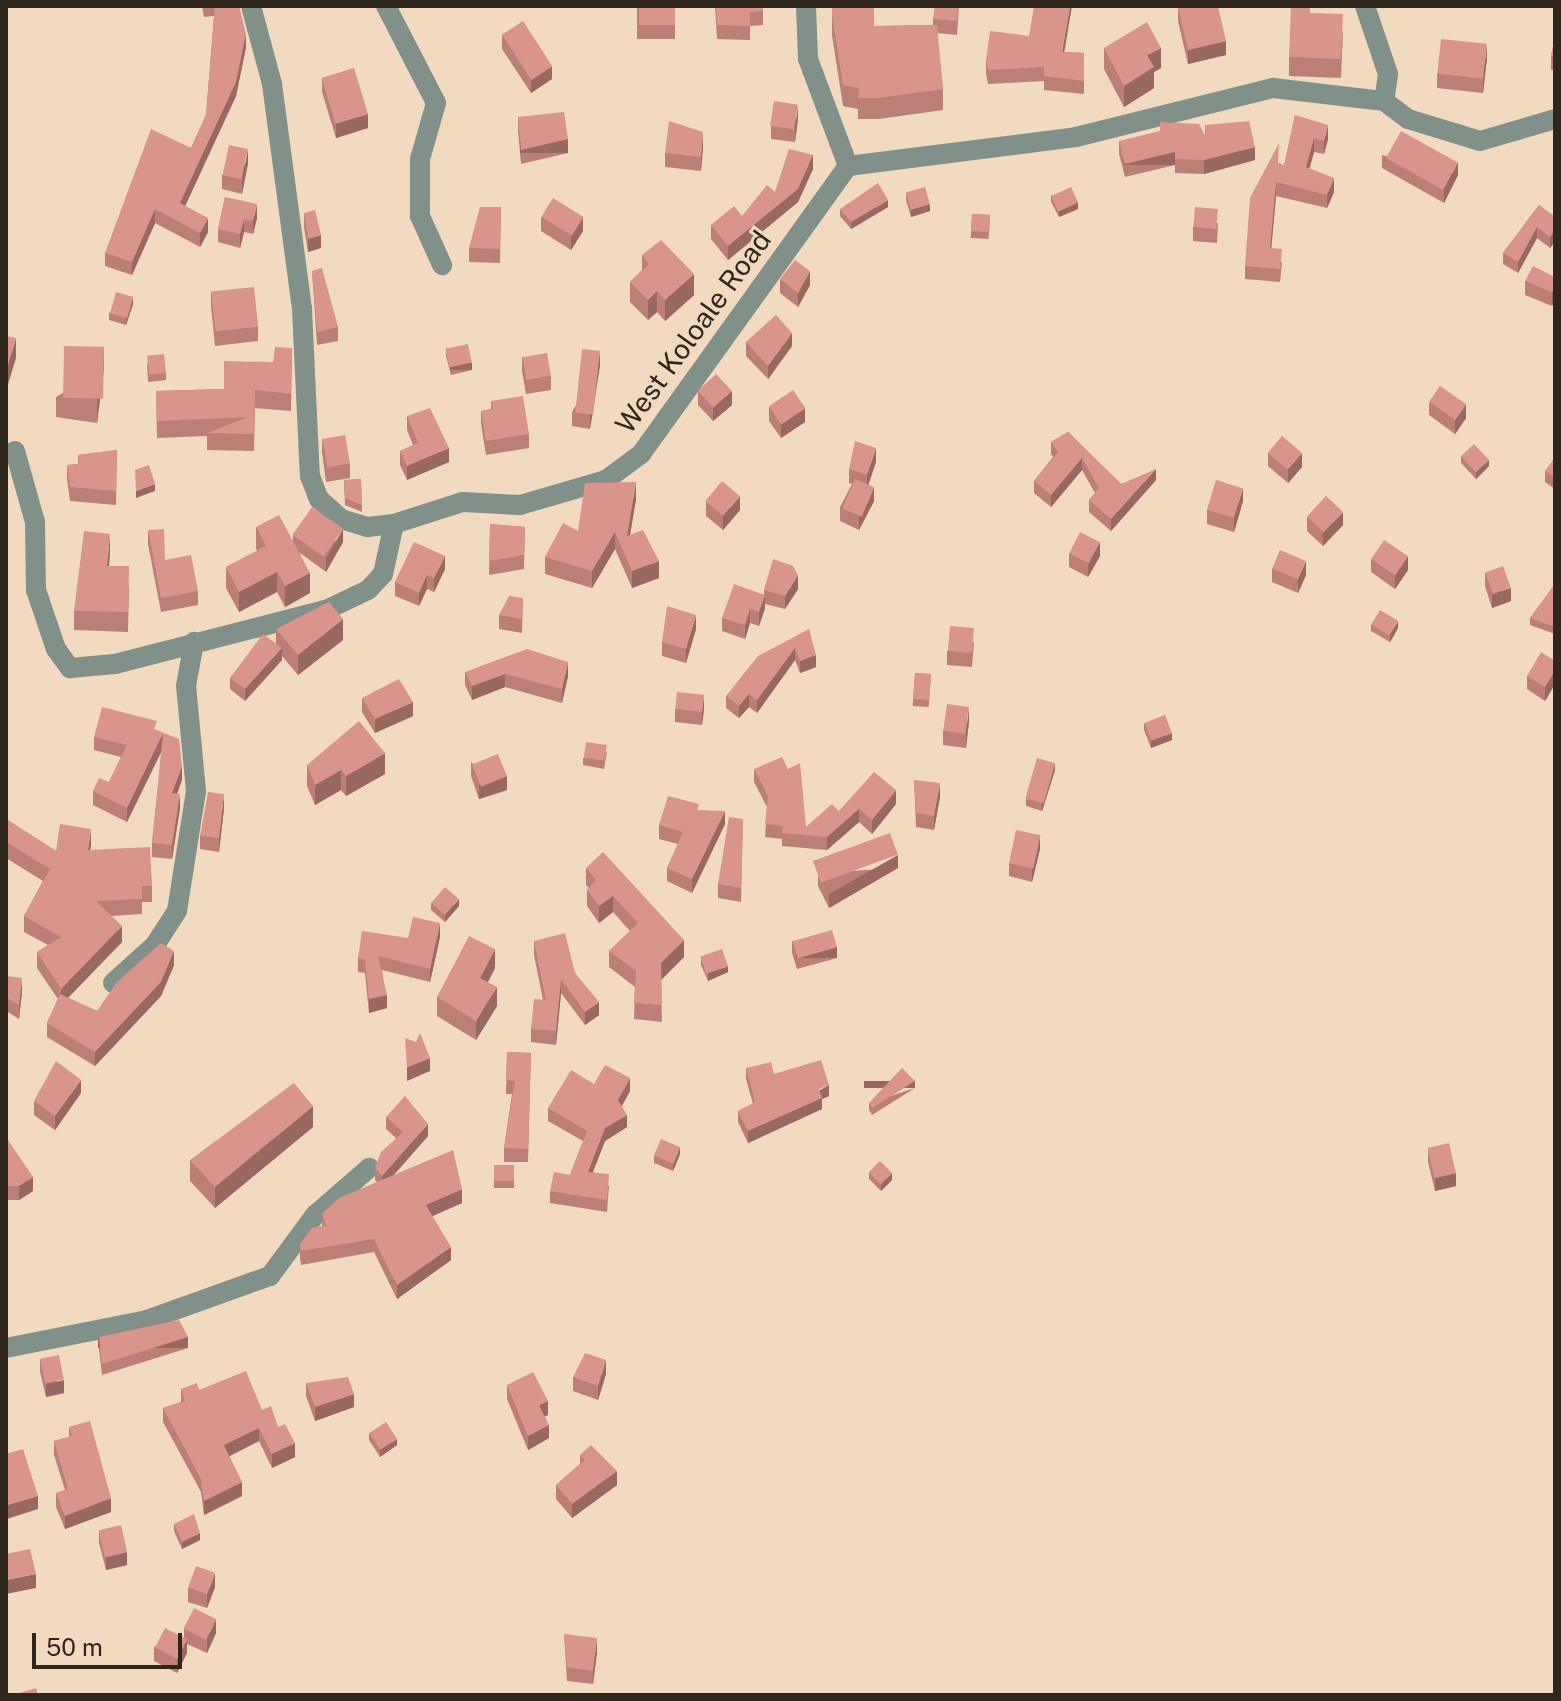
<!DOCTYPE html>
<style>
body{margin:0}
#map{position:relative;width:1561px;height:1701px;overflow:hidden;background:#f2dac0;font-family:"Public Sans",sans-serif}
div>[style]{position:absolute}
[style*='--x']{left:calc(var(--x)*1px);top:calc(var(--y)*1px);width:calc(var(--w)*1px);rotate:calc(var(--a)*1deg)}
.minor>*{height:20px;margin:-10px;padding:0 10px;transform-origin:10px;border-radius:10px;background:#819088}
.wall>*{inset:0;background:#bb7f78;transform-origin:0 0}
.shaded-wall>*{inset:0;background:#986861;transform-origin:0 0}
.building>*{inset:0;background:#d9948b;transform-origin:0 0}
span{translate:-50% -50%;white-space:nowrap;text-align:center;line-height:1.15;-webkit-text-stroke:6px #f2dac0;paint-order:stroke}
.street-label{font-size:28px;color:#2f261c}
.frame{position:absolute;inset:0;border:8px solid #2f261c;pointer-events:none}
.scale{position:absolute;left:32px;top:1633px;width:150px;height:36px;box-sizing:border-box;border:4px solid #2f261c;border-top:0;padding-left:10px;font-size:24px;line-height:28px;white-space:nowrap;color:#2f261c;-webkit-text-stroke:6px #f2dac0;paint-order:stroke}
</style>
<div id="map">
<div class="minor">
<i style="--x:251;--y:6;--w:81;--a:74.9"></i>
<i style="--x:272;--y:84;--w:227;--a:82.4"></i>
<i style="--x:302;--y:309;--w:167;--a:87.3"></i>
<i style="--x:310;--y:476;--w:25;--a:69"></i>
<i style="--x:319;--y:499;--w:30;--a:42"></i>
<i style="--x:341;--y:519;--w:28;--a:17"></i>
<i style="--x:368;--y:527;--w:26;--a:-7"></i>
<i style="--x:386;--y:6;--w:109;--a:62.7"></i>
<i style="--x:436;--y:103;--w:58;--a:105.9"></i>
<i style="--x:420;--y:159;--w:57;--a:90"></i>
<i style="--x:420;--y:216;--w:54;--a:65.8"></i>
<i style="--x:806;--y:6;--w:53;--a:87.8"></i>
<i style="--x:808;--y:59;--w:114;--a:69.5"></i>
<i style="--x:1365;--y:6;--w:72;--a:71.3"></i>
<i style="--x:1388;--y:74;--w:27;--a:98"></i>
<i style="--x:15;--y:451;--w:74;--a:74.3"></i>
<i style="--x:35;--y:522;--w:68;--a:89.2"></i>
<i style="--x:36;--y:590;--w:62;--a:71.3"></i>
<i style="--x:56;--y:649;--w:24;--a:54"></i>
<i style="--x:70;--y:668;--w:45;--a:-5.1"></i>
<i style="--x:115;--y:664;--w:218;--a:-14.4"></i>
<i style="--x:326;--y:610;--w:47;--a:-25.5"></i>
<i style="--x:368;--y:590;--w:22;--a:-47"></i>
<i style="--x:383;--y:574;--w:51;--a:-77.6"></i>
<i style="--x:394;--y:524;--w:71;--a:-17.9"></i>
<i style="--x:462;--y:502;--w:58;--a:3"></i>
<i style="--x:520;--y:505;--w:90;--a:-16.2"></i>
<i style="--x:606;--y:480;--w:44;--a:-36.6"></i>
<i style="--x:641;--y:454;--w:355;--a:-54.3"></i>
<i style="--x:848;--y:166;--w:230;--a:-7.2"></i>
<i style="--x:1076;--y:137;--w:203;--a:-14"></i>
<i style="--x:1273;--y:88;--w:112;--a:6.7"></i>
<i style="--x:1384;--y:101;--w:30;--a:37"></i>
<i style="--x:1408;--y:119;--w:75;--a:17"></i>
<i style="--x:1480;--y:141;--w:78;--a:-16.3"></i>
<i style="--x:113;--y:983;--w:57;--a:-42.1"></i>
<i style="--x:155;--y:945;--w:40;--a:-57.1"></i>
<i style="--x:177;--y:911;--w:121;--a:-81"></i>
<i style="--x:196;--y:791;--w:105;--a:-95.4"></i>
<i style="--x:186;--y:686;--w:45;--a:-79.7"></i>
<i style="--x:6;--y:1348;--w:144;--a:-11.2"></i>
<i style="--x:147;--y:1320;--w:131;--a:-19.7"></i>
<i style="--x:270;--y:1276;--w:76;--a:-53.6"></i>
<i style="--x:315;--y:1215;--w:72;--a:-41"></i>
</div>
<div class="wall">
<i style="clip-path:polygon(202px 6px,239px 6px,246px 47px,236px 96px,185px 206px,208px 232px,200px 247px,155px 223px,132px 275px,105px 266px,105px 253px,191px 148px,206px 115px,214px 16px,204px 17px)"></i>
<i style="left:637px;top:6px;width:38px;height:33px"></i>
<i style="clip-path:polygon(715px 6px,763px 6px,763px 25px,750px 26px,750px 40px,717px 39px)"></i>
<i style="clip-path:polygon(832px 6px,874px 26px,933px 25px,933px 19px,959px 6px,957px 35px,937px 33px,943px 89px,943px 110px,879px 119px,858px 119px,858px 109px,843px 106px,832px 35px)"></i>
<i style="clip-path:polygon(1178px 7px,1226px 55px,1188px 64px,1178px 21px)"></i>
<i style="clip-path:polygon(1310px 13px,1343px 33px,1341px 78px,1289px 76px,1289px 57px)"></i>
<i style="clip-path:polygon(502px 35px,552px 79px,531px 93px,502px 49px)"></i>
<i style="clip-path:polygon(1555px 37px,1555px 70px,1551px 70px,1551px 56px)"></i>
<i style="clip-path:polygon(1104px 48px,1161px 68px,1154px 72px,1154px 88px,1124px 107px,1104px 69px)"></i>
<i style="clip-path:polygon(1064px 52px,1084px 53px,1084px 94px,1044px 90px,1044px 81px,988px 84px,986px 74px,986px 60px)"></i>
<i style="clip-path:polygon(1487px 58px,1483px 93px,1437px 88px,1437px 74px)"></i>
<i style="clip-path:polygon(322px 78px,368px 128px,336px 138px,322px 92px)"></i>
<i style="clip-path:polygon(1295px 115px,1328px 139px,1324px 154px,1314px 152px,1309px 169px,1334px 192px,1327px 208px,1276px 196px,1271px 248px,1282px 263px,1280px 282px,1245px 279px,1245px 266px,1279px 163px,1284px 166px)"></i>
<i style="clip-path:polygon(518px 117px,568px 153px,521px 164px,518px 131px)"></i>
<i style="clip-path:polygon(798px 118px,795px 142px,771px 139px,771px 126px)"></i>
<i style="clip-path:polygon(1205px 125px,1255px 160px,1204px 174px,1175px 173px,1175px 165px,1125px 177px,1119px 154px,1119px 141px,1205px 135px)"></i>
<i style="clip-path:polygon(703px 146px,701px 171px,665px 167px,665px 153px)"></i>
<i style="clip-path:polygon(1382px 155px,1458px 175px,1444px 203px,1382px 168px)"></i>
<i style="clip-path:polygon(248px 163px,242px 194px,222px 189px,222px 175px)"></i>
<i style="clip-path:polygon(813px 169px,798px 202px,728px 260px,711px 239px,711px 225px,742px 216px,775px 192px)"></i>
<i style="clip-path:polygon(906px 193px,930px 211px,911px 217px,906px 200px)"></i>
<i style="clip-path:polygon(1051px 195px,1078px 209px,1059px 217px,1051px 202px)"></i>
<i style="clip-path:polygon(225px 197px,257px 218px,253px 234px,244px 232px,240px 248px,218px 242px,218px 229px)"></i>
<i style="clip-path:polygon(1539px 205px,1555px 217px,1555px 241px,1550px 248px,1537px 238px,1518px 273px,1503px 264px,1503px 253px)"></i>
<i style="clip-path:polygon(501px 207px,500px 263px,469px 262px,469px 248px)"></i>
<i style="clip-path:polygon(888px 207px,851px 229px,840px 216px,840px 209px)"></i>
<i style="clip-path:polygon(304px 213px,321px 248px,308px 252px,304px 227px)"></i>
<i style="left:972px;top:214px;width:18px;height:24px;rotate:3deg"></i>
<i style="clip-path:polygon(541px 217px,583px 231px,571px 250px,541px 231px)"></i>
<i style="clip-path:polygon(1218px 223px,1217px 243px,1193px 241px,1193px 227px)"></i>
<i style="clip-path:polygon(642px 255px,694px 295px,665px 321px,657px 312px,648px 320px,630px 302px,630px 282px,642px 270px)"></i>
<i style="clip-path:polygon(312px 271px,338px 327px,338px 341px,317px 345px)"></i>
<i style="clip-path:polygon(1555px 277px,1555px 300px,1552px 306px,1525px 295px,1525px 281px)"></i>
<i style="clip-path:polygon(780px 279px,810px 285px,798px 307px,780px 293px)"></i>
<i style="clip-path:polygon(211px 292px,258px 327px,258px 341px,215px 346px,211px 306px)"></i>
<i style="clip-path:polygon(133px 304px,126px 325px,109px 320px,109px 313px)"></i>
<i style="clip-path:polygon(746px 342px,792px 346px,768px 379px,746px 356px)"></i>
<i style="clip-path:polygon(292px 348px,291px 411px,255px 408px,254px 451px,207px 450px,207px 436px,157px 438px,156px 391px,224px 389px,273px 362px)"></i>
<i style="clip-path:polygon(446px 349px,472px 370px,451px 375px,446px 356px)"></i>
<i style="clip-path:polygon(522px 357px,551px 376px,551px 390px,526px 394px,522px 371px)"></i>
<i style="clip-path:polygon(147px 363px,166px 373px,166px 380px,148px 382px)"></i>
<i style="clip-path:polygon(600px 365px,590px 429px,572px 426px,572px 412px)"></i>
<i style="clip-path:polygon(104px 368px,97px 423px,56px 417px,56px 397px)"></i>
<i style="clip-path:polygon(698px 391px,732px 405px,713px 421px,698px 405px)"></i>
<i style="clip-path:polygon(491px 401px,529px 434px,529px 448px,486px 455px,481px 424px,481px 411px,491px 409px)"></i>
<i style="clip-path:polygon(1429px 402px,1466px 418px,1455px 434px,1429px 415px)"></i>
<i style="clip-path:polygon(769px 407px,805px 422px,781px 438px,769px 421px)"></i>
<i style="clip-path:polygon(407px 416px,449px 462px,407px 480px,400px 465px,400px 451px,413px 445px,407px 430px)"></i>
<i style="clip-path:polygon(1068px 432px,1121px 484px,1156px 480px,1111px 531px,1089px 512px,1089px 500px,1095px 493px,1082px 470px,1051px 507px,1034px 493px,1034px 481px,1053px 457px,1051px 454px,1051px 442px)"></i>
<i style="clip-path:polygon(322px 439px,350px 464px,350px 478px,326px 482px,322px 452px)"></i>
<i style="clip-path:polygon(117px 450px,116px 505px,70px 501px,67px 479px,67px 465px,78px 464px,78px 455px)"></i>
<i style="clip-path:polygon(1268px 453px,1302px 467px,1288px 483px,1268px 466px)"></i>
<i style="clip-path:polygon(1461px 456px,1489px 466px,1476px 479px,1461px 463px)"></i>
<i style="clip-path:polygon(1555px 458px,1555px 489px,1545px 482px,1545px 471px)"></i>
<i style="clip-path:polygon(876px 462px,868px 485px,874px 501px,859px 530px,840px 521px,840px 507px,852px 484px,849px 483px,849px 469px)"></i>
<i style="clip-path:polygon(361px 479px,362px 512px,345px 505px,344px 480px)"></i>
<i style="clip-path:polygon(636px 499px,630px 535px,659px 578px,632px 588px,615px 549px,592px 588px,545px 574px,545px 557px,578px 531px)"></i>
<i style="clip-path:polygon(1243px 501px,1234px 532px,1207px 524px,1207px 510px)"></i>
<i style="clip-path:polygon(706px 502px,740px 510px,723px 530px,706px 516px)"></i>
<i style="clip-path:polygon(1307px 517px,1343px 525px,1323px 546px,1307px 531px)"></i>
<i style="clip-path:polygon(490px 524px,525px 527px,524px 569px,489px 575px)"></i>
<i style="clip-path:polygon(256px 527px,293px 540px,293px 535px,343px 542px,326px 572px,300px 553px,310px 593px,285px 607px,277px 592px,239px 612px,226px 588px,226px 567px,257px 551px,256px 548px)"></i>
<i style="clip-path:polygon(148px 530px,165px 560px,198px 591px,198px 605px,161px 612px,148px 544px)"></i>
<i style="clip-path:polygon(110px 553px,109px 566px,129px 586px,128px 632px,74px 630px,74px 611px)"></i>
<i style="clip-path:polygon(1069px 553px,1100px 556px,1088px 577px,1069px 567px)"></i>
<i style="clip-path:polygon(1371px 559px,1408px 570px,1395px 589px,1371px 572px)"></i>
<i style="clip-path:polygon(1272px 568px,1306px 575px,1298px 593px,1272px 582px)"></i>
<i style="clip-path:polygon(445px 569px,434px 592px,427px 589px,419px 606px,395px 596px,395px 582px)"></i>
<i style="clip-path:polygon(1485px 573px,1511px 601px,1492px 608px,1485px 586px)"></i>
<i style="clip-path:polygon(1555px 584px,1555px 634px,1530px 625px,1530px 618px)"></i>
<i style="clip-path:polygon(798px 589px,785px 609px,765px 604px,765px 608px,759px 626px,750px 623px,745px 639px,722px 631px,722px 618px,764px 594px,764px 590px)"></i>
<i style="clip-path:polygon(523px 598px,522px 633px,499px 629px,499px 615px)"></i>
<i style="clip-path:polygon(1371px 624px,1398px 628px,1390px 642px,1371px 631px)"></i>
<i style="clip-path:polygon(276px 629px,343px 640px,298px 675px,282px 656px,282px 660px,245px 701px,230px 689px,230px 678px,276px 644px)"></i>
<i style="clip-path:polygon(696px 629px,686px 663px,662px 656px,662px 642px)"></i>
<i style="clip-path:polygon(809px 629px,816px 667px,800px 673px,795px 660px,757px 713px,749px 707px,739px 718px,726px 708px,726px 696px)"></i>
<i style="clip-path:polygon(974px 642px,972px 667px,947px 665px,947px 651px)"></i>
<i style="clip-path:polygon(1555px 661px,1555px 684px,1545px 701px,1527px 689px,1527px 676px)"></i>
<i style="clip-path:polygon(465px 672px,568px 676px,562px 703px,505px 687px,472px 700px,465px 685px)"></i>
<i style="left:915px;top:673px;width:16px;height:33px;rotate:4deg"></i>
<i style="clip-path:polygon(362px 698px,413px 716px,375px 733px,362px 712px)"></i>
<i style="clip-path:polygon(675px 709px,704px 709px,702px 725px,675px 722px)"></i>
<i style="clip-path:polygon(969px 721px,966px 748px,943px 745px,943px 731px)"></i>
<i style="clip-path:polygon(1144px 723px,1172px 740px,1151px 748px,1144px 730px)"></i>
<i style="clip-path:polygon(157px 730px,182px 780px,177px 794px,180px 808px,172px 859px,152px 857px,152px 843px,162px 751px,127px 822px,93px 805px,93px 791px,109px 782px,121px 757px,94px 750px,94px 737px)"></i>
<i style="clip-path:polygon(607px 752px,604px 769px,583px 765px,583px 758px)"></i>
<i style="clip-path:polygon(471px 762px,507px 790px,479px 799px,471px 776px)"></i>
<i style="clip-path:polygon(307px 765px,385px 774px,346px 796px,341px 790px,315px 805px,307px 786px)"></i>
<i style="clip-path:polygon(754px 769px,806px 827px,839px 811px,896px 804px,872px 834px,859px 822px,827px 850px,782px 846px,782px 839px,765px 837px,767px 807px,754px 782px)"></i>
<i style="clip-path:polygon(1055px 770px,1042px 811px,1026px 806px,1026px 799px)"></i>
<i style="clip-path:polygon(914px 780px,940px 797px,934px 830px,916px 827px)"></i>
<i style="clip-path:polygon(224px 808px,219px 852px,200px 849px,200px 836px)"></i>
<i style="clip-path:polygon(699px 810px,725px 824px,692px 893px,667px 881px,667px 868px,678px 844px,659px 839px,659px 825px)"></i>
<i style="clip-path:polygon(6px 819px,56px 851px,91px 845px,90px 850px,152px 886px,152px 902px,142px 902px,142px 914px,111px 916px,122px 942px,68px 998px,97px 1011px,174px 965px,161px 996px,95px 1066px,47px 1037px,47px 1023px,58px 999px,37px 968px,37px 952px,48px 945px,24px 932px,24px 916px,43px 881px,6px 858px)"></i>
<i style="clip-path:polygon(743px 819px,741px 902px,718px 898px,718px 884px)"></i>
<i style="clip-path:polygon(1040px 849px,1032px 882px,1009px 876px,1009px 863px)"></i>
<i style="clip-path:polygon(586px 868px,684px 957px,661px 980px,662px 1022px,634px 1019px,635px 987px,609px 967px,609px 951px,630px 931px,613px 912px,599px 923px,587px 906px,587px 890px,589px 888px,586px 885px)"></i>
<i style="clip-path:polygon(898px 868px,829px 908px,818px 886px,818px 873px)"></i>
<i style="clip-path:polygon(431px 903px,459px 906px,445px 922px,431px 910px)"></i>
<i style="clip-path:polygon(440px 937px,430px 982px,382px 970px,387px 1008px,369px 1013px,365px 973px,358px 972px,358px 958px,408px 938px)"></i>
<i style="clip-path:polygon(534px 941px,575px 973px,599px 1015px,585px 1025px,561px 993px,556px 1045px,531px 1042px,531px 1029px,543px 1000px,534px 955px)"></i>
<i style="clip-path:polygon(792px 941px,837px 958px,797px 969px,792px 953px)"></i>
<i style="clip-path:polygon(701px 958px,728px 972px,708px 981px,701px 965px)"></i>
<i style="clip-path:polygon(495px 968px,488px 982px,497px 1006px,476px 1040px,437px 1016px,437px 997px)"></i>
<i style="clip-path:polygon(6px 976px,22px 991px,19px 1019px,6px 1011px)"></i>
<i style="clip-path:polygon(507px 1052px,531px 1053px,528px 1162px,504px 1162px,504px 1148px,512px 1094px,506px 1094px)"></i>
<i style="clip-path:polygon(746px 1068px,774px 1074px,829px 1096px,822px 1099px,822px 1109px,748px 1143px,738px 1122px,738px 1111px,753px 1104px,746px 1079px)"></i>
<i style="clip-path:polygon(594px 1084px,630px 1091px,622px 1106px,627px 1127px,605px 1141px,593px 1172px,609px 1186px,607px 1212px,550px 1203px,550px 1191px,570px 1175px,583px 1141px,548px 1121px,548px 1108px)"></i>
<i style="clip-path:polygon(915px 1088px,872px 1115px,869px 1110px,869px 1103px)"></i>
<i style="clip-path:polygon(81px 1093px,55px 1130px,34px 1115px,34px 1101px)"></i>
<i style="clip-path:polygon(386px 1117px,428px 1136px,394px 1175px,462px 1203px,432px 1216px,451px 1260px,397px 1299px,374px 1252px,301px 1265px,300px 1258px,300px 1244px,322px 1226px,322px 1214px,377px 1182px,375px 1180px,375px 1168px,396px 1138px,386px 1129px)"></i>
<i style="clip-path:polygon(313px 1127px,215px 1208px,190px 1181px,190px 1160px)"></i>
<i style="clip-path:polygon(6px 1137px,33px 1191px,19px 1200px,8px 1200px,6px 1196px)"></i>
<i style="clip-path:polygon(1428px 1149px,1456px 1186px,1435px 1191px,1428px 1162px)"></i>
<i style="clip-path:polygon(680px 1154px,673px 1171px,654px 1163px,654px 1156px)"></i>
<i style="left:494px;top:1165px;width:20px;height:23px"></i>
<i style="clip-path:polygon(869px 1172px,892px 1180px,881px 1191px,869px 1179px)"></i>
<i style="clip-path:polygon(99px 1337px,188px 1348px,102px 1375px,99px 1349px)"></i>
<i style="clip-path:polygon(40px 1359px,64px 1393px,46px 1397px,40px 1372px)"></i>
<i style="clip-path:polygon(606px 1374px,598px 1400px,573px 1391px,573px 1377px)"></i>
<i style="clip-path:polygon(306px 1383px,354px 1407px,315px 1421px,306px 1396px)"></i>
<i style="clip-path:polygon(507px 1385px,548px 1415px,545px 1416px,549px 1438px,528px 1450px,507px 1399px)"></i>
<i style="clip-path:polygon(181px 1389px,199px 1390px,262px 1410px,278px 1427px,295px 1457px,272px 1468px,259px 1441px,229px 1456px,242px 1496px,204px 1515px,201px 1492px,163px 1422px,163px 1408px,181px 1402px)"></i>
<i style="clip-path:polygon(69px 1427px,111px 1512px,65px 1529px,56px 1507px,56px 1493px,65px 1490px,54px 1455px,54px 1441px,69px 1437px)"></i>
<i style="clip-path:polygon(369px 1433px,397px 1445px,380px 1457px,369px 1440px)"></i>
<i style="clip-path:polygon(580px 1455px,617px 1485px,572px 1518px,556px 1499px,556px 1485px,580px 1464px)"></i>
<i style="clip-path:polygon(174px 1524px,200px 1540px,182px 1549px,174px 1531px)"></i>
<i style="clip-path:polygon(99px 1530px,127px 1565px,106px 1570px,99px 1543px)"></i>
<i style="clip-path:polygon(215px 1587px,207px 1608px,188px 1602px,188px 1588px)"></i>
<i style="clip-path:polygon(184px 1629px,216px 1633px,207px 1653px,187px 1644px,187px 1653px,177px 1673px,154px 1661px,154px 1647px,184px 1638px)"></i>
<i style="clip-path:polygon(564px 1634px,597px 1652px,593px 1684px,567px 1681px)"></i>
</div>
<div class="shaded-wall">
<i style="clip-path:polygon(1070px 6px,1072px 6px,1062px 66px,1062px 52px)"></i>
<i style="clip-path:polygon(246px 34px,246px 47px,236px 96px,180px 217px,180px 203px)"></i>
<i style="clip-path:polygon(1226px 41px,1226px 55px,1188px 64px,1188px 50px)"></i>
<i style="clip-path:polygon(1487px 44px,1487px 58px,1483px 93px,1483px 80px)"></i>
<i style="clip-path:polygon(1161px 48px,1161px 68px,1154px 72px,1154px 88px,1124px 107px,1124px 86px,1147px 55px)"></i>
<i style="clip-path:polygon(552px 66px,552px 79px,531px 93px,531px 79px)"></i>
<i style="clip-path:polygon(798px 105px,798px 118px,795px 142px,795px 128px)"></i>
<i style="clip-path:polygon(368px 114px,368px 128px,336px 138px,336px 124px)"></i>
<i style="clip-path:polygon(1328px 125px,1328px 139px,1324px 154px,1324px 141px)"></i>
<i style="clip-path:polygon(703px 132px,703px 146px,701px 171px,701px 157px)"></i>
<i style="clip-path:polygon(1314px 138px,1314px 152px,1306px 181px,1306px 167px)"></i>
<i style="left:568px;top:139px;width:14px;height:48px;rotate:90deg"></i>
<i style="clip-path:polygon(1255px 147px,1255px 160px,1204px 174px,1204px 160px)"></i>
<i style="clip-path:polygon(248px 149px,248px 163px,242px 194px,242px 180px)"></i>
<i style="left:1175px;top:152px;width:13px;height:51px;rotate:90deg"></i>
<i style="clip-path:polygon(813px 155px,813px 169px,798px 202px,728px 260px,728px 246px)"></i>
<i style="clip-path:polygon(1458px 162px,1458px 175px,1444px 203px,1444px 189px)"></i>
<i style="clip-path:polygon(1334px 178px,1334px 192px,1327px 208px,1327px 195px)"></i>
<i style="clip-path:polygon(1276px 182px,1276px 196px,1270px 262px,1270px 248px)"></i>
<i style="clip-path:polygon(888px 200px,888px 207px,851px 229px,851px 222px)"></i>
<i style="clip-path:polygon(1078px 202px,1078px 209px,1059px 217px,1059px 210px)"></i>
<i style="clip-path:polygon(257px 204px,257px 218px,253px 234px,253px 221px)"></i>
<i style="clip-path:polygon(930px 204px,930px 211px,911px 217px,911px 210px)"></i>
<i style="clip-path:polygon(155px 209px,155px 223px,132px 275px,132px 262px)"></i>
<i style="clip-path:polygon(583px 217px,583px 231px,571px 250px,571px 236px)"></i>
<i style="clip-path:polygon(208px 218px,208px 232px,200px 247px,200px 233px)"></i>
<i style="clip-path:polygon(244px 219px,244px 232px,240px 248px,240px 234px)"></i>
<i style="clip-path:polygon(1537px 227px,1537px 238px,1518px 273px,1518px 262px)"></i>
<i style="clip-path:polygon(1555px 230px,1555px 241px,1550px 248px,1550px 237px)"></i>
<i style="clip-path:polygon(321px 235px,321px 248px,308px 252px,308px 239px)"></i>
<i style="clip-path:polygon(810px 271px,810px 285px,798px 307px,798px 293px)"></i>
<i style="clip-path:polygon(694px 274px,694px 295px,665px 321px,665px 300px)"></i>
<i style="clip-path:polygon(1555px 287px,1555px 300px,1552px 306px,1552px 292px)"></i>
<i style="clip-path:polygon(657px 291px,657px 312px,648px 320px,648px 300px)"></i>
<i style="clip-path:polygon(133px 297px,133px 304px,126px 325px,126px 318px)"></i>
<i style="clip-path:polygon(792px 333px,792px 346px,768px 379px,768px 366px)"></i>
<i style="clip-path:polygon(16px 338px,16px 358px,6px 391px,6px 371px)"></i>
<i style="clip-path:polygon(104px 347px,104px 368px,97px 423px,97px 402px)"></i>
<i style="clip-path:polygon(600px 351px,600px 365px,590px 429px,590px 415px)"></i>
<i style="left:472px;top:363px;width:7px;height:22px;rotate:90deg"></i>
<i style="clip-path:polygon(732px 391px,732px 405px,713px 421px,713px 407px)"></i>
<i style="clip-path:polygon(1466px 404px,1466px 418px,1455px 434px,1455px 420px)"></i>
<i style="clip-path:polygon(805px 408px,805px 422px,781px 438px,781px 424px)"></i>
<i style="clip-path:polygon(449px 448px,449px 462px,407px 480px,407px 466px)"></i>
<i style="clip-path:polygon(876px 448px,876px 462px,867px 489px,867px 475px)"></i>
<i style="clip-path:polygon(1302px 453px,1302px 467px,1288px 483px,1288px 469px)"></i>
<i style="clip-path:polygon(1082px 458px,1082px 470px,1051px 507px,1051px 495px)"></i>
<i style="clip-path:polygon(1489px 460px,1489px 466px,1476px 479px,1476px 472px)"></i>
<i style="clip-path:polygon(1156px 469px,1156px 480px,1111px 531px,1111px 519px)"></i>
<i style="clip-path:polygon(636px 482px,636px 499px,627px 553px,627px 536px)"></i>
<i style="clip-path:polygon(155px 484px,155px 491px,136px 498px,136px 491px)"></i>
<i style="clip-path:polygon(874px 487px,874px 501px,859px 530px,859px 516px)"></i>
<i style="clip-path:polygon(1243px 488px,1243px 501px,1234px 532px,1234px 518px)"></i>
<i style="clip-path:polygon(740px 496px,740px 510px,723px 530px,723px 516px)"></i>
<i style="clip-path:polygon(1343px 512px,1343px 525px,1323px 546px,1323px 533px)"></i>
<i style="clip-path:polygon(343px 529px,343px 542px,326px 572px,326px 558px)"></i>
<i style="clip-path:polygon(615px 532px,615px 549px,592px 588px,592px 571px)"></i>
<i style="clip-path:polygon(110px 534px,110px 553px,107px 585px,107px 566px)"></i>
<i style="clip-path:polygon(1100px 542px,1100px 556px,1088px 577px,1088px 563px)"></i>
<i style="clip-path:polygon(445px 556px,445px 569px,434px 592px,434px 578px)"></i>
<i style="clip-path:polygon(1408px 556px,1408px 570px,1395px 589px,1395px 575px)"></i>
<i style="clip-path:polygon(659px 561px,659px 578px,632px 588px,632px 571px)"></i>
<i style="clip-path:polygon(1306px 561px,1306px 575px,1298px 593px,1298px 579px)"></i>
<i style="clip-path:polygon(277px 572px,277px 592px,239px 612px,239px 592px)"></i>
<i style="clip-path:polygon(310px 573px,310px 593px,285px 607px,285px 586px)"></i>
<i style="clip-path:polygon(427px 575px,427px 589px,419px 606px,419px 593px)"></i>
<i style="clip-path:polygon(798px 575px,798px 589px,785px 609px,785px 596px)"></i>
<i style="clip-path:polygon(1511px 588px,1511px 601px,1492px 608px,1492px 594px)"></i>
<i style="clip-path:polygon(765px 595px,765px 608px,759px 626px,759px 612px)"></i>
<i style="clip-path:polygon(750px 609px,750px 623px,745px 639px,745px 625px)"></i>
<i style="clip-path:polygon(696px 615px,696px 629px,686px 663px,686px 649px)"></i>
<i style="clip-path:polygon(343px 619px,343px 640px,298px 675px,298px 655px)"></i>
<i style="clip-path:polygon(1398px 621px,1398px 628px,1390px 642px,1390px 635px)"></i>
<i style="clip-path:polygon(282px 648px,282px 660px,245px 701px,245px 689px)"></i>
<i style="clip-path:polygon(795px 648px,795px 660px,757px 713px,757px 700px)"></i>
<i style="clip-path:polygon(816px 655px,816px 667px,800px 673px,800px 661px)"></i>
<i style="clip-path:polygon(568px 662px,568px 676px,562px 703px,562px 689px)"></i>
<i style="clip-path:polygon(1555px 671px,1555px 684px,1545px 701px,1545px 687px)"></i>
<i style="clip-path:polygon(505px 674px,505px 687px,472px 700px,472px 686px)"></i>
<i style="clip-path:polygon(749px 694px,749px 707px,739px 718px,739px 706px)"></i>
<i style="clip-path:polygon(704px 695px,704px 709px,702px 725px,702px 712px)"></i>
<i style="clip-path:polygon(413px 702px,413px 716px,375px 733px,375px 719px)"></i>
<i style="clip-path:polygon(969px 707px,969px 721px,966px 748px,966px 734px)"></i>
<i style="clip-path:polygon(163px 733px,163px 747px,127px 822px,127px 808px)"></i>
<i style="clip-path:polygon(1172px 733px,1172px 740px,1151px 748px,1151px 741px)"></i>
<i style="clip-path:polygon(385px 753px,385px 774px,346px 796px,346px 776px)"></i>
<i style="clip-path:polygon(1055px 763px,1055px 770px,1042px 811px,1042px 804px)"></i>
<i style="clip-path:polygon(182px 766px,182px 780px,172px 807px,172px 793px)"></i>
<i style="clip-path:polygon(341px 770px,341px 790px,315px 805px,315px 785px)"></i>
<i style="clip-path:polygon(507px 776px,507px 790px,479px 799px,479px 785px)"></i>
<i style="clip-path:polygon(940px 783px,940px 797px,934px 830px,934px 816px)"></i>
<i style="clip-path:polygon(896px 790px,896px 804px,872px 834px,872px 820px)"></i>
<i style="clip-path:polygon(180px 794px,180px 808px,172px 859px,172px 845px)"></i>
<i style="clip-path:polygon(224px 794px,224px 808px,219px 852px,219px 838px)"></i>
<i style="clip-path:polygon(859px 809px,859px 822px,827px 850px,827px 837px)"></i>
<i style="clip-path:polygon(725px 811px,725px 824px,692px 893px,692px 879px)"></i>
<i style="clip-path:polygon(91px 829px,91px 845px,88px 866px,88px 850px)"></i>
<i style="clip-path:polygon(1040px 835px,1040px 849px,1032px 882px,1032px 868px)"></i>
<i style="clip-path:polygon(898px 855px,898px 868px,829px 908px,829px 894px)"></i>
<i style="clip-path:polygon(613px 896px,613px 912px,599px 923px,599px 906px)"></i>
<i style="clip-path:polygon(459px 899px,459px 906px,445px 922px,445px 915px)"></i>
<i style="clip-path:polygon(440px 923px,440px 937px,430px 982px,430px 969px)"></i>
<i style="clip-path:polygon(122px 926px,122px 942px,61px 1005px,61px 989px)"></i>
<i style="clip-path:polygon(684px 940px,684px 957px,661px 980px,661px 963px)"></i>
<i style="left:837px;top:947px;width:11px;height:41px;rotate:90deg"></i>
<i style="clip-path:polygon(495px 949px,495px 968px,480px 997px,480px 978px)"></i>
<i style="clip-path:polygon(174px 951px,174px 965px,161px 996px,95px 1066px,95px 1052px)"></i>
<i style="clip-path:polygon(728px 966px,728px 972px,708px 981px,708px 974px)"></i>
<i style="clip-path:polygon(22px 978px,22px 991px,19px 1019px,19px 1005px)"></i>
<i style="clip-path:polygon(561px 979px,561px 993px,556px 1045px,556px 1031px)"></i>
<i style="clip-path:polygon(497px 987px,497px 1006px,476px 1040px,476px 1021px)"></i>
<i style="clip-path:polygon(387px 995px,387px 1008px,369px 1013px,369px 999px)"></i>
<i style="clip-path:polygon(599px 1002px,599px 1015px,585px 1025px,585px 1012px)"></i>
<i style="clip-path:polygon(430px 1058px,430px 1071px,407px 1081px,407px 1067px)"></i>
<i style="clip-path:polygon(630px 1078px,630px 1091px,618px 1112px,618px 1100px)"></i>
<i style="clip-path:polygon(81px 1080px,81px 1093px,55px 1130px,55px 1116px)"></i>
<i style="left:915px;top:1081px;width:7px;height:51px;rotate:90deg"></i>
<i style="clip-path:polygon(829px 1085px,829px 1096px,822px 1099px,822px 1109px,748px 1143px,748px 1131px)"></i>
<i style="clip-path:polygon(313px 1106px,313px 1127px,215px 1208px,215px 1187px)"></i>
<i style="clip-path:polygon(627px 1115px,627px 1127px,605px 1141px,588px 1184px,588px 1172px,605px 1128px)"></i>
<i style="clip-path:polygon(428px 1124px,428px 1136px,382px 1188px,382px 1176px)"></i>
<i style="clip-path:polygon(680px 1147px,680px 1154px,673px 1171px,673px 1164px)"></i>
<i style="clip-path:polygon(892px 1173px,892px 1180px,881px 1191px,881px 1184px)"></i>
<i style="clip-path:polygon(1456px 1173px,1456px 1186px,1435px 1191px,1435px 1177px)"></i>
<i style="clip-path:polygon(33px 1177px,33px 1191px,19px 1200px,19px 1186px)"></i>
<i style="clip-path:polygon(462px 1189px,462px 1203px,426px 1219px,426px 1205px)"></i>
<i style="clip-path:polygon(451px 1247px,451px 1260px,397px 1299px,397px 1285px)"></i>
<i style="left:188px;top:1337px;width:11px;height:90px;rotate:90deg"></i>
<i style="clip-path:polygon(606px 1360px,606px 1374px,598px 1400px,598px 1386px)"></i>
<i style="clip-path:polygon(64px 1380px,64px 1393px,46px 1397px,46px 1384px)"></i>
<i style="clip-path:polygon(354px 1394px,354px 1407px,315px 1421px,315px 1407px)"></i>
<i style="clip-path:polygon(548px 1401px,548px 1415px,539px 1419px,539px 1405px)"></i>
<i style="clip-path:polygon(549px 1425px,549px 1438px,528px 1450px,528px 1436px)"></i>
<i style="clip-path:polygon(259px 1428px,259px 1441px,224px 1459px,224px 1445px)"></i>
<i style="clip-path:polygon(397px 1439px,397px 1445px,380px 1457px,380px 1450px)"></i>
<i style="clip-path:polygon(295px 1443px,295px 1457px,272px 1468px,272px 1454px)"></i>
<i style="clip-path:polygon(617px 1471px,617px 1485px,572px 1518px,572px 1504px)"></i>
<i style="clip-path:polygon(242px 1482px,242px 1496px,204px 1515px,204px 1501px)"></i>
<i style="clip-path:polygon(38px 1496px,38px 1509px,7px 1519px,7px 1505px)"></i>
<i style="clip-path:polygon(111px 1498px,111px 1512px,65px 1529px,65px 1516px)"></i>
<i style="clip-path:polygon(200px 1533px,200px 1540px,182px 1549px,182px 1542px)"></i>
<i style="clip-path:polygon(127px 1552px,127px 1565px,106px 1570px,106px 1556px)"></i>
<i style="clip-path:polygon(215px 1573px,215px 1587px,207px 1608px,207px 1595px)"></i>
<i style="clip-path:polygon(36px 1574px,36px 1588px,6px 1594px,6px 1580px)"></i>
<i style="clip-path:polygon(216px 1619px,216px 1633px,207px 1653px,207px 1639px)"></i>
<i style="clip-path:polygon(597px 1638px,597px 1652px,593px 1684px,593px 1671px)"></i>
<i style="clip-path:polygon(187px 1639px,187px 1653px,177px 1673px,177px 1659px)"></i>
</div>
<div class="building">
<i style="clip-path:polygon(215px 6px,239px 6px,246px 34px,236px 82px,180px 203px,208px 218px,200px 233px,155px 209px,132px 262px,105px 253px,151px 129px,191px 148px,206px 115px)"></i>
<i style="left:639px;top:6px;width:36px;height:19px"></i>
<i style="clip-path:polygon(716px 6px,763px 6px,763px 11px,750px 12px,750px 26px,717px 25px)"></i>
<i style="clip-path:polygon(832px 6px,874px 6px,874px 26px,937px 25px,943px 89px,879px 98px,858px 98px,859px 88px,843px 85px,832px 14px)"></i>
<i style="clip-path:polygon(935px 6px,958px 6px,957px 21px,933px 19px)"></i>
<i style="clip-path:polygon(1034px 6px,1070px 6px,1062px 52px,1084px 53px,1084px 81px,1044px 76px,1044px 67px,988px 70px,986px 60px,990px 31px,1029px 36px)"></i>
<i style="clip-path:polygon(1182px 6px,1218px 6px,1226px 41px,1188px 50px,1178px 7px)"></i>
<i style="clip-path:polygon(1291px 6px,1310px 6px,1310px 13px,1343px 14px,1341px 59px,1289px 57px)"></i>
<i style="left:523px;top:21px;width:54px;height:25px;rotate:57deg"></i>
<i style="clip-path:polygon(1147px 22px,1161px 48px,1147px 55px,1154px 67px,1124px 86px,1104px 48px)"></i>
<i style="clip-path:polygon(1555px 37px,1555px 57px,1551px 56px)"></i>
<i style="left:1441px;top:39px;width:46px;height:35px;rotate:6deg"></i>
<i style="left:354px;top:68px;width:48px;height:34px;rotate:73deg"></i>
<i style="left:774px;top:101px;width:24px;height:25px;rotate:9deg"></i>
<i style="clip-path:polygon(564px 112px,568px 139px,521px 150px,518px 117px)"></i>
<i style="clip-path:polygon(1295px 115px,1328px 125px,1324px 141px,1314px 138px,1306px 167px,1334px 178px,1327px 195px,1276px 182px,1270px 248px,1282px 249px,1280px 269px,1245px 266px,1250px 198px,1279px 143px,1278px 163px,1284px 166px)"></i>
<i style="clip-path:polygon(669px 121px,703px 132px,701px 157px,665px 153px)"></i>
<i style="clip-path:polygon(1249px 121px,1255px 147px,1204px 160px,1175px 159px,1175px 152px,1125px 164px,1119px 141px,1160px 131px,1160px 122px,1199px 124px,1206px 138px,1205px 125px)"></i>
<i style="left:1401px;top:131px;width:65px;height:31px;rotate:29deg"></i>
<i style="left:229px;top:145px;width:19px;height:31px;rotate:12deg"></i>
<i style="clip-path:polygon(789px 149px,813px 155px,798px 189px,728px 246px,711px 225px,734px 206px,742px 216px,767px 185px,775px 192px)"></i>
<i style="clip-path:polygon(878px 183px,888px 200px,851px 222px,840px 209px)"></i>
<i style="left:925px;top:187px;width:18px;height:20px;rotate:74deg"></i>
<i style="left:1071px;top:187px;width:17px;height:22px;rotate:65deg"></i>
<i style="clip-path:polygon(225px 197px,257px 204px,253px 221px,244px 219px,240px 234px,218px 229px)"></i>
<i style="left:553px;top:198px;width:36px;height:22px;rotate:32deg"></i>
<i style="clip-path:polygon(1539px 205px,1555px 217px,1555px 230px,1550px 237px,1537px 227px,1518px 262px,1503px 253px)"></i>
<i style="clip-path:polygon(480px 207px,501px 207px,500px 249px,469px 248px)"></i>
<i style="left:1195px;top:207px;width:23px;height:20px;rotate:5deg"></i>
<i style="clip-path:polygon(315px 210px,321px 235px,308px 239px,304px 213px)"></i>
<i style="left:972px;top:214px;width:18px;height:17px;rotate:3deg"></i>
<i style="clip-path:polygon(661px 240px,694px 274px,665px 300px,657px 291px,648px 300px,630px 282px,649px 264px,642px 255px)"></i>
<i style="clip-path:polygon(795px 260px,810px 271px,798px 293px,780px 279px)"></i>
<i style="clip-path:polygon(1533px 266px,1555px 277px,1555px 287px,1552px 292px,1525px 281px)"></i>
<i style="clip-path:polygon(322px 268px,338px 327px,317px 332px,312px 271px)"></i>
<i style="left:254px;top:287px;width:40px;height:43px;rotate:84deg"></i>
<i style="left:116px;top:292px;width:18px;height:22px;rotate:16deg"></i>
<i style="clip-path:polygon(776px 315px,792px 333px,768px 366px,746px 342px)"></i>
<i style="clip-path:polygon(6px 336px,16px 338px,6px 371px)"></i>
<i style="left:468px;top:344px;width:19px;height:23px;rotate:78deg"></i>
<i style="left:64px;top:346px;width:40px;height:52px;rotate:1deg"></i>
<i style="clip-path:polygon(275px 347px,292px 348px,291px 394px,255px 390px,254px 434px,207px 433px,248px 417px,157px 421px,156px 391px,224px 389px,224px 361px,273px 362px)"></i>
<i style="left:582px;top:349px;width:18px;height:64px;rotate:6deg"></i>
<i style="left:547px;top:353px;width:23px;height:25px;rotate:80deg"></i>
<i style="left:164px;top:354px;width:19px;height:17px;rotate:84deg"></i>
<i style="left:716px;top:374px;width:23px;height:25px;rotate:47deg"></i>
<i style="left:1440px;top:386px;width:32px;height:19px;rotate:35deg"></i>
<i style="left:793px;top:390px;width:22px;height:29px;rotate:56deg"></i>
<i style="clip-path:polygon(523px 396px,529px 434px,486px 441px,481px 411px,493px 409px,491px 401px)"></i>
<i style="clip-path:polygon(430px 408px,449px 448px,407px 466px,400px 451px,418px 443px,407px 416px)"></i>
<i style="clip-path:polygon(1068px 432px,1121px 484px,1156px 469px,1111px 519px,1089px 500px,1099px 488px,1082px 458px,1051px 495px,1034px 481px,1058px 452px,1051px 442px)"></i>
<i style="left:345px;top:435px;width:29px;height:23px;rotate:80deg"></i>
<i style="left:1282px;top:436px;width:26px;height:22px;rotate:40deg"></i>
<i style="clip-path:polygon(855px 441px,876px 448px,867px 475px,849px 469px)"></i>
<i style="left:1474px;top:444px;width:22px;height:18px;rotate:47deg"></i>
<i style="clip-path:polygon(117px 450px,116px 491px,70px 487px,67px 465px,79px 464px,78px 455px)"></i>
<i style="clip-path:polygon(1555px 458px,1555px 478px,1545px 471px)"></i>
<i style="clip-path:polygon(149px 465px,155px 484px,136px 491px,135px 470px)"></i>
<i style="clip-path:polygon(361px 479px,362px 505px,345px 498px,344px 480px)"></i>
<i style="left:855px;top:479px;width:21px;height:32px;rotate:23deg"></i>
<i style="left:1216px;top:480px;width:28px;height:31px;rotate:17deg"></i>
<i style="left:722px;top:481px;width:23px;height:26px;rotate:40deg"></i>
<i style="clip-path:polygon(636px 482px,627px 536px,643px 530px,659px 561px,632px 571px,615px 532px,592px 571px,545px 557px,563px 523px,578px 531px,585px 483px)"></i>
<i style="left:1326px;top:496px;width:23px;height:28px;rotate:43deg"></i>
<i style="left:312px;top:507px;width:38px;height:34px;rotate:35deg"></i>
<i style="clip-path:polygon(279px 515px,310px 573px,285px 586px,277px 572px,239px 592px,226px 567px,266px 546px,256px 527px)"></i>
<i style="clip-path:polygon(490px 524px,525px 527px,524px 555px,489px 561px)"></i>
<i style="clip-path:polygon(164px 529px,165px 560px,191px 555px,198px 591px,161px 598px,148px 530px)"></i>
<i style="clip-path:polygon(84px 531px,110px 534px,107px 566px,129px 566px,128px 612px,74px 611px)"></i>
<i style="left:1080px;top:532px;width:22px;height:24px;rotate:27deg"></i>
<i style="left:1384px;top:540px;width:29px;height:23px;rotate:34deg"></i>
<i style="clip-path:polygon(414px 542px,445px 556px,434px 578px,427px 575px,419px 593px,395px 582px)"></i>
<i style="left:1280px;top:550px;width:28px;height:20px;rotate:23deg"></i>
<i style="clip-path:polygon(773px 559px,793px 566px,798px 575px,785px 596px,764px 590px)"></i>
<i style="left:1503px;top:566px;width:23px;height:19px;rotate:70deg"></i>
<i style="clip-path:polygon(734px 584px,765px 595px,759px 612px,750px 609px,745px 625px,722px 618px)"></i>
<i style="clip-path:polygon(1555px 584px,1555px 627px,1530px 618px)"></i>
<i style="clip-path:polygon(509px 596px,523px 598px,522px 619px,499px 615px)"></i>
<i style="clip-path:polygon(329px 602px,343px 619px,298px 655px,276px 629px)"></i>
<i style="clip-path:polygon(667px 606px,696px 615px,686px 649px,662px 642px)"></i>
<i style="left:1380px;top:610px;width:21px;height:17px;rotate:31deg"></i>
<i style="left:950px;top:626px;width:24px;height:25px;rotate:5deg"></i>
<i style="clip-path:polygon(809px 629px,816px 655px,800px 661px,795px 648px,757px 700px,749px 694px,739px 706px,726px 696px,758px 656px)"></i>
<i style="clip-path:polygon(263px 634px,282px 648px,245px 689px,230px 678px)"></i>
<i style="clip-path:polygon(527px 649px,568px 662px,562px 689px,505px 674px,472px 686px,465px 672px)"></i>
<i style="clip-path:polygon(1541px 652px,1555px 661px,1555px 671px,1545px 687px,1527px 676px)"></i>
<i style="left:915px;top:673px;width:16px;height:26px;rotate:4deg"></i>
<i style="clip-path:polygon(399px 679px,413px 702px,375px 719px,362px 698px)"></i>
<i style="left:677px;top:692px;width:27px;height:17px;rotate:6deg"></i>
<i style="left:947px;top:704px;width:22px;height:27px;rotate:8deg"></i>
<i style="clip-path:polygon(102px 707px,157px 721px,154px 729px,179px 739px,182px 766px,172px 793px,180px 794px,172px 845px,152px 843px,163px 733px,127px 808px,93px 791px,99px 778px,109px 782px,127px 745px,94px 737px)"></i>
<i style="left:1165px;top:715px;width:19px;height:22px;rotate:69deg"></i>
<i style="clip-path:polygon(359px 721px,385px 753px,346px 776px,341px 770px,315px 785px,307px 765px)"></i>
<i style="left:586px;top:742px;width:21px;height:16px;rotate:8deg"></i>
<i style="left:498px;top:754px;width:24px;height:28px;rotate:68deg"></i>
<i style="clip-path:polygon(782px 757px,788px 769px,800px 763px,806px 827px,832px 804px,839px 811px,874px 772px,896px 790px,872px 820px,859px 809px,827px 837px,782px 833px,783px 826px,765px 824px,768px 796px,754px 769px)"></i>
<i style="left:1037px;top:758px;width:19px;height:42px;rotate:16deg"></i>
<i style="clip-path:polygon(914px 780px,940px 783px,934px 816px,916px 813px)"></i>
<i style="clip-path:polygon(208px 792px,224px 794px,219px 838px,200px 836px)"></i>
<i style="clip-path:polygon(668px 796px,699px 804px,697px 810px,725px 811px,692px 879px,667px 868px,683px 832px,659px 825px)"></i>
<i style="clip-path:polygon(729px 817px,743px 819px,741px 888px,718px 884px)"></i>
<i style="clip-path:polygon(6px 819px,56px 851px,60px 824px,91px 829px,88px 850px,150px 847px,152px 886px,142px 886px,142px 899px,96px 901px,122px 926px,61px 989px,37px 952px,61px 937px,24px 916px,50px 869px,6px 842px)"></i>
<i style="left:1016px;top:830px;width:25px;height:34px;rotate:12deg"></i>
<i style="left:890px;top:833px;width:23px;height:82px;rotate:70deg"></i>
<i style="clip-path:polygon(603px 852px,684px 940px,661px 963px,662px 1005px,634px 1003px,636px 971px,609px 951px,638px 923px,613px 896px,599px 906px,587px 890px,596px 880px,586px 868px)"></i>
<i style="left:445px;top:887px;width:18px;height:21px;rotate:41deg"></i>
<i style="clip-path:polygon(413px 917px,440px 923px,430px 969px,378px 956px,387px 995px,369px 999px,365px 960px,358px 958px,362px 931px,408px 938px)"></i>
<i style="left:832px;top:930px;width:18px;height:41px;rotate:74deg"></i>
<i style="clip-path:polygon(565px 933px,575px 973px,599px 1002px,585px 1012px,561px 979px,556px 1031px,531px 1029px,534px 999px,546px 1000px,534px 941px)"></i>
<i style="clip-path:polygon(469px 936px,495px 949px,480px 978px,497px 987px,476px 1021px,437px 997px)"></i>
<i style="clip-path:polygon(161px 943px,174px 951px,161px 982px,95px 1052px,47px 1023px,60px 994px,97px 1011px,117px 982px)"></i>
<i style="left:722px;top:949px;width:18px;height:23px;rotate:71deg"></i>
<i style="clip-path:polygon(6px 976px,22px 978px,19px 1005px,6px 998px)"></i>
<i style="clip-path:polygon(420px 1033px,430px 1058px,407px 1067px,405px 1038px,416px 1042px)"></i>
<i style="clip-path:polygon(507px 1052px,531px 1053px,528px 1149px,504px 1148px,515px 1081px,506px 1080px)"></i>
<i style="clip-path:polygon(821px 1060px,829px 1085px,819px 1089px,822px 1098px,748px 1131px,738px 1111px,755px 1102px,746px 1068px,771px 1062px,774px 1074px)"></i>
<i style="clip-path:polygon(56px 1061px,81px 1080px,55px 1116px,34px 1101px)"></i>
<i style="clip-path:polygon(605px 1065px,630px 1078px,618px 1100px,627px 1115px,605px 1128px,588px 1172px,609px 1174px,607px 1200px,550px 1191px,554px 1172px,570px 1175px,587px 1131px,548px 1108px,571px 1070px,594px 1084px)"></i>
<i style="clip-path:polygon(902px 1068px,915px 1081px,872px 1108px,869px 1103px)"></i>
<i style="clip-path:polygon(294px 1083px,313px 1106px,215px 1187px,190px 1160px)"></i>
<i style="clip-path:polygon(405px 1096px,428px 1124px,382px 1176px,375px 1168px,381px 1152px,403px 1132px,386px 1117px)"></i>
<i style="clip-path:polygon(6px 1137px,33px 1177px,19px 1186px,8px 1186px,6px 1182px)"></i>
<i style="left:661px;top:1139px;width:21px;height:18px;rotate:23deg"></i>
<i style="left:1449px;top:1143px;width:31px;height:22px;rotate:77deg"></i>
<i style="clip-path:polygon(453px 1150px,462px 1189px,426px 1205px,451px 1247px,397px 1285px,374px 1239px,301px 1251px,300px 1244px,312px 1228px,326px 1225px,322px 1214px,339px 1198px)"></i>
<i style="left:880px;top:1161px;width:17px;height:16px;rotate:45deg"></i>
<i style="left:494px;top:1165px;width:20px;height:16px"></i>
<i style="clip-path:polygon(179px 1320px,188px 1337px,102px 1364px,99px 1337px)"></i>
<i style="clip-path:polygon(585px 1353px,606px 1360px,598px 1386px,573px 1377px)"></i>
<i style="left:59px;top:1355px;width:25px;height:19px;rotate:79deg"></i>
<i style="clip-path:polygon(246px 1371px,262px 1410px,271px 1406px,278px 1427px,285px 1424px,295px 1443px,272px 1454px,259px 1428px,224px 1445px,242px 1482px,204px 1501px,201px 1479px,163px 1408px,185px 1401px,181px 1389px,197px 1383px,199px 1390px)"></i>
<i style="clip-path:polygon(533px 1372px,548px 1401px,539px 1405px,549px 1425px,528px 1436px,507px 1385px)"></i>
<i style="clip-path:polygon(348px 1377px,354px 1394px,315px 1407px,306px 1383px)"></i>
<i style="clip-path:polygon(90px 1421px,111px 1498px,65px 1516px,56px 1493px,68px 1489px,54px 1441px,72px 1436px,69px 1427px)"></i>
<i style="left:386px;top:1422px;width:20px;height:20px;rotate:57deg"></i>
<i style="clip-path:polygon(591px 1445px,617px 1471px,572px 1504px,556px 1485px,585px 1460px,580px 1455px)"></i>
<i style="clip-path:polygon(23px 1449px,38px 1496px,7px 1505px,6px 1454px)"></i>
<i style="clip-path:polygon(194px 1514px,200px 1533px,182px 1542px,174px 1524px)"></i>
<i style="left:121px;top:1525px;width:28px;height:23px;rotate:77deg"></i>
<i style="clip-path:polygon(30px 1549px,36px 1574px,6px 1580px,6px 1554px)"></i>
<i style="left:196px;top:1566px;width:20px;height:23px;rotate:20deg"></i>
<i style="left:194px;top:1608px;width:25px;height:23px;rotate:27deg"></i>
<i style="left:165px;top:1628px;width:25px;height:22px;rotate:27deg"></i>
<i style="clip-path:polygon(564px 1634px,597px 1638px,593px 1671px,567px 1667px)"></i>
<i style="clip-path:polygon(36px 1688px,38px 1695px,16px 1694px)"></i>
</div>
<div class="street-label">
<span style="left:693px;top:332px;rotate:-54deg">West Koloale Road</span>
</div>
<div class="frame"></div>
<div class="scale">50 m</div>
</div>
